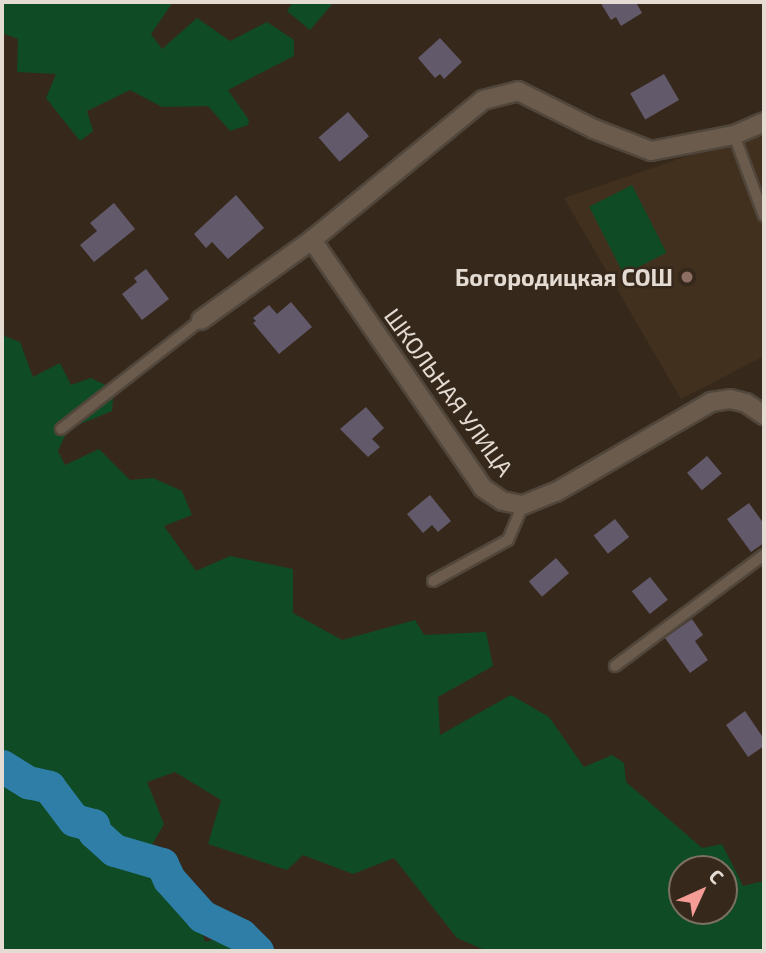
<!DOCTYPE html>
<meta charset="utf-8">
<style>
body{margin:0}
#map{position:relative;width:766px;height:953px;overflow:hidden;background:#36291c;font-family:"Exo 2",sans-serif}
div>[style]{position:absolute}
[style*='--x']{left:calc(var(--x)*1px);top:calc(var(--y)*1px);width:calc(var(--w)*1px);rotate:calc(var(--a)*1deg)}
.built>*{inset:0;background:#42301e}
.green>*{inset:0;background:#0f4b25;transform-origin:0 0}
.river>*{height:33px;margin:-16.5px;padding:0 16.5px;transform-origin:16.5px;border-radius:16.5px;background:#2e7ea7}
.building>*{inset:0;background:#62596a;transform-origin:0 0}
.roads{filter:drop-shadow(2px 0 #51463b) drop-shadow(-2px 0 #51463b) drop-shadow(0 2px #51463b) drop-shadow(0 -2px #51463b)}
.service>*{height:10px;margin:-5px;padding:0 5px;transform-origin:5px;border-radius:5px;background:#6a5b4d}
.minor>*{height:18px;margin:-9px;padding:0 9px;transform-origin:9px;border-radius:9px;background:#6a5b4d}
.dots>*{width:19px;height:19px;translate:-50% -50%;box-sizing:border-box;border:4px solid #36291c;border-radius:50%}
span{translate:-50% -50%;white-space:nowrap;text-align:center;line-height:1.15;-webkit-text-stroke:5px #36291c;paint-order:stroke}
.poi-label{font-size:23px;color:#e4dbd3;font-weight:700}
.right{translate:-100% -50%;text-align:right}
.street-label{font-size:23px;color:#e4dbd3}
.frame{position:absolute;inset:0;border:4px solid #e4dbd3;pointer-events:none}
.north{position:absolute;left:668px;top:855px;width:70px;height:70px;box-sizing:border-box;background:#36291c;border:2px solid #7c7065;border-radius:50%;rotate:45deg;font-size:19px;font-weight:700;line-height:28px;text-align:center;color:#e4dbd3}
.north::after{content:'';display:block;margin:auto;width:24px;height:32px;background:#f59c96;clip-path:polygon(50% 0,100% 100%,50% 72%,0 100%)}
</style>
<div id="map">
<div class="built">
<i style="clip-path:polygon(764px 130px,764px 356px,681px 399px,564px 198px)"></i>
</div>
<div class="green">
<i style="clip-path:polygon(2px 2px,173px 2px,151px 34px,162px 49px,197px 18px,230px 41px,267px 22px,294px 40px,294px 56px,228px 90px,249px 120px,248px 125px,230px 131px,208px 106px,162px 107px,130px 90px,87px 111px,93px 131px,80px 141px,46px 98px,56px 74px,17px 72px,18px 39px,2px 33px)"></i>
<i style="clip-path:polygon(293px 2px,334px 2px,310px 30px,287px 11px)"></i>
<i style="left:632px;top:185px;width:76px;height:48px;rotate:63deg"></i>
<i style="clip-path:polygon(evenodd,2px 335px,20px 342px,33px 377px,60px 363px,71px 385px,91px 378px,114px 389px,112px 411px,68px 429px,58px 451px,65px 465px,99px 449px,130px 480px,153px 478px,182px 491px,192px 515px,164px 526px,196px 571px,230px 556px,293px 569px,293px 613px,342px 640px,415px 620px,424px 635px,486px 632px,493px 666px,438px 697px,440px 735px,511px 695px,549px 717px,584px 767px,612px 755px,624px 763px,626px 782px,702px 848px,722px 844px,743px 886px,764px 881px,764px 951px,487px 951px,457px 938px,394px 858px,353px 874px,303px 855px,287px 870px,208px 844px,221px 800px,175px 772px,147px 782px,164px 824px,149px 850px,186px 883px,205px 942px,233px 934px,243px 951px,2px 951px,2px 335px,682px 869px,724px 869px,724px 911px,682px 911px,682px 869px)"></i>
</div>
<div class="river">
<i style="--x:2;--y:766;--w:31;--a:32"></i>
<i style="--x:28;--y:782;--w:22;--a:13"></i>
<i style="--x:49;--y:787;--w:41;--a:52.9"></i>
<i style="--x:74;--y:820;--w:20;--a:15"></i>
<i style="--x:93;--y:825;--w:7;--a:82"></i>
<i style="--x:94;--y:832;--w:27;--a:42"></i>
<i style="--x:114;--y:850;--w:50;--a:16.3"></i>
<i style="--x:162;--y:864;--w:17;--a:65"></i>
<i style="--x:169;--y:879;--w:50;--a:48.3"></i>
<i style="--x:202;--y:916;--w:43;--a:26"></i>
<i style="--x:241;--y:935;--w:23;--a:45"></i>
</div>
<div class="building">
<i style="clip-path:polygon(600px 2px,641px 2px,637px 4px,642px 13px,621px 26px,616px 17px,611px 20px)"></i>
<i style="clip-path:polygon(440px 38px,462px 62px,444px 79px,440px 74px,435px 78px,418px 58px)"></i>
<i style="left:664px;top:74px;width:30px;height:39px;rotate:60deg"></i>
<i style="left:348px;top:112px;width:32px;height:39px;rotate:49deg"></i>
<i style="clip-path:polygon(236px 195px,264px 228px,228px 259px,212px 242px,206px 248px,194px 234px)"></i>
<i style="clip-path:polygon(114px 203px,135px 229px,94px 262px,80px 245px,97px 231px,90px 223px)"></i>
<i style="clip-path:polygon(146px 269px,169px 299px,142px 320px,122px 294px,137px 282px,134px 278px)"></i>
<i style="clip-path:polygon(291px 302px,312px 327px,279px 354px,253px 323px,256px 321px,253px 318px,269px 305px,277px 314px)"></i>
<i style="clip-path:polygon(366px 407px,384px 428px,372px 439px,380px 447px,368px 457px,340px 429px)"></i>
<i style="left:707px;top:456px;width:23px;height:26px;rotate:50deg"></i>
<i style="clip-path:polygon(430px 495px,451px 521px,438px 532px,432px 525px,423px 533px,407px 514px)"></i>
<i style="clip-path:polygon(749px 503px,764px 524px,764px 543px,751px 552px,727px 519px)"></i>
<i style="left:615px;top:519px;width:23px;height:27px;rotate:52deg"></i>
<i style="left:556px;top:558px;width:20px;height:36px;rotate:49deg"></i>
<i style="left:650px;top:577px;width:29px;height:23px;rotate:52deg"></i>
<i style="clip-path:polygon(692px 619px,703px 635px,695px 641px,708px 660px,690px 673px,665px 638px)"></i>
<i style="clip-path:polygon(745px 711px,764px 739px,764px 746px,748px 757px,726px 725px)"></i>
</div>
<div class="roads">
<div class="service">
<i style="--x:734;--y:135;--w:86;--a:69.7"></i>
<i style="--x:61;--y:429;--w:177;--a:-37.9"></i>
<i style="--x:433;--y:581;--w:85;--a:-28.7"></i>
<i style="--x:508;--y:540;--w:38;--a:-67"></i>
<i style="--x:615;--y:666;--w:186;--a:-36.7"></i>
</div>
<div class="minor">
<i style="--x:312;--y:240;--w:301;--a:55.4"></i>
<i style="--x:483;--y:488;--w:23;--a:34"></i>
<i style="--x:502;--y:501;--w:21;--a:11"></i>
<i style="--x:523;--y:505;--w:35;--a:-22"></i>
<i style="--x:556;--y:492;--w:179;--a:-30.1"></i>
<i style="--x:711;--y:402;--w:19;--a:-9"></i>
<i style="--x:730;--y:399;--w:16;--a:14"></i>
<i style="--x:746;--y:403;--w:22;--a:34"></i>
<i style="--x:201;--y:320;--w:137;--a:-35.8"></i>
<i style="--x:312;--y:240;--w:221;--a:-39.3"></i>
<i style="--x:483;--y:100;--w:36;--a:-14"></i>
<i style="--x:518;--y:91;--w:85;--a:26.6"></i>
<i style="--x:594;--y:129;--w:61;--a:21.1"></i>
<i style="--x:651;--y:151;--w:85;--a:-10.9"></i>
<i style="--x:734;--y:135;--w:33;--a:-23"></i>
</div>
</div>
<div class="dots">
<i style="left:687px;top:277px;background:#8d6e63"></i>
</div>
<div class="poi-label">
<span class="right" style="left:673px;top:277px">Богородицкая СОШ</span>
</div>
<div class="street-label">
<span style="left:449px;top:392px;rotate:54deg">ШКОЛЬНАЯ УЛИЦА</span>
</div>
<div class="frame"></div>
<div class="north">С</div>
</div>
